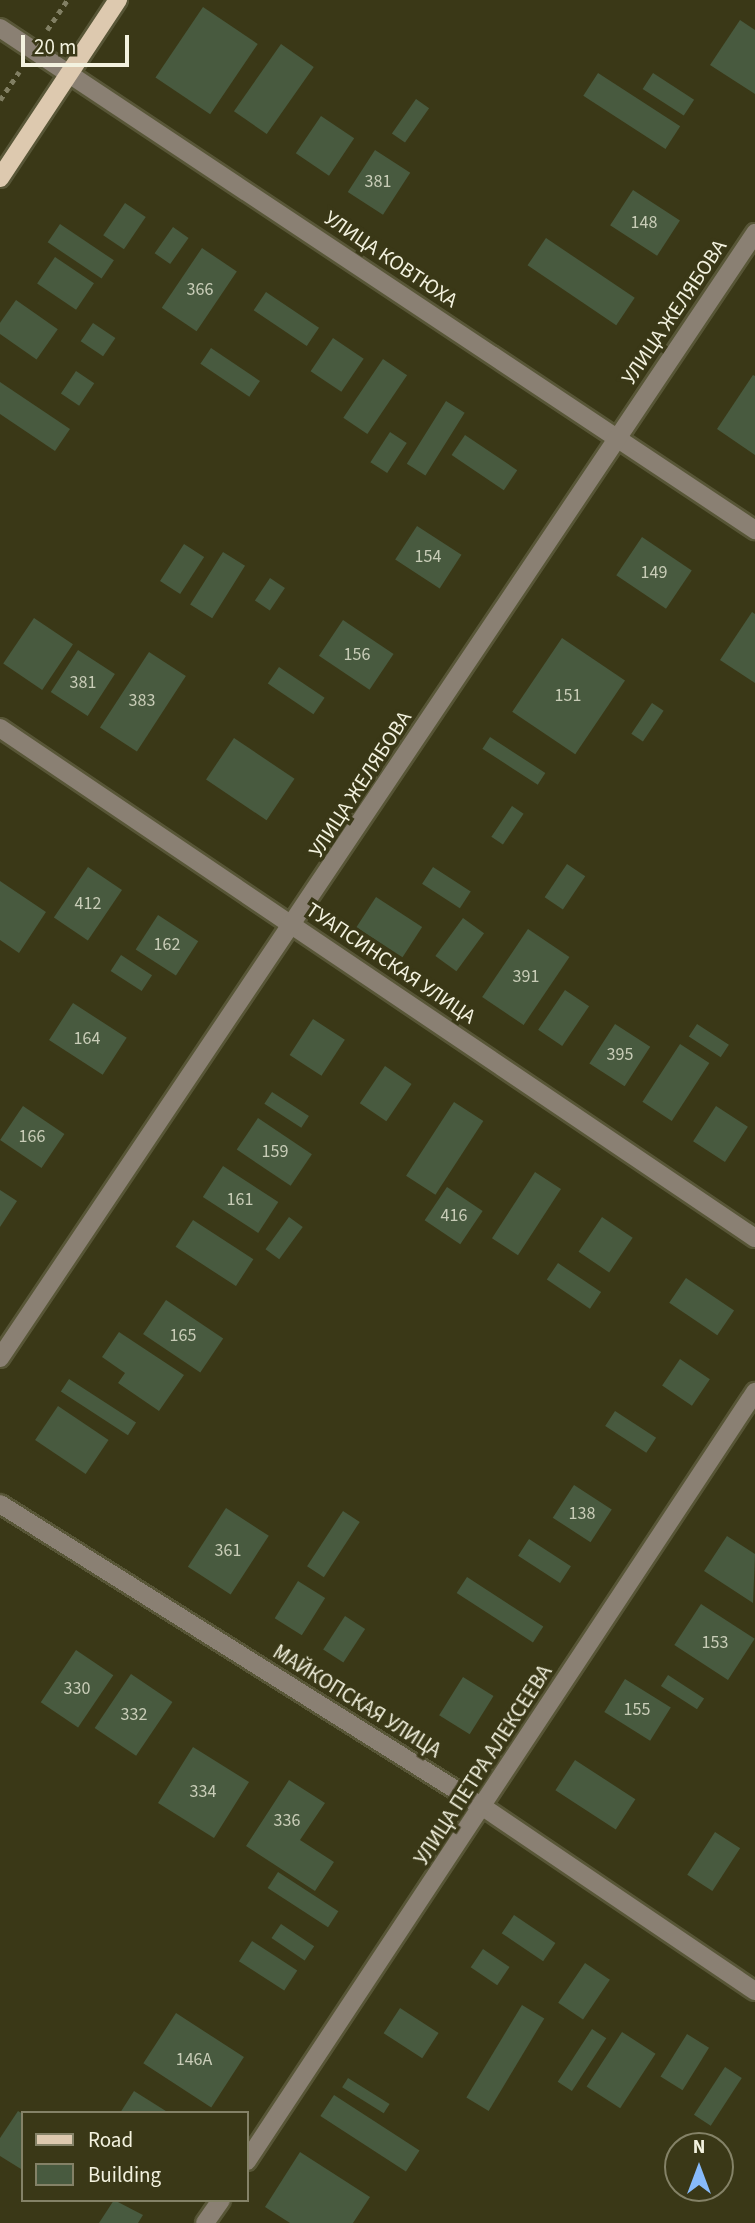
<!DOCTYPE html>
<meta charset="utf-8">
<style>
body{margin:0}
#map{position:relative;width:755px;height:2223px;overflow:hidden;background:#3a3817;font-family:"Source Sans 3",sans-serif}
div>[style]{position:absolute}
[style*='--x']{left:calc(var(--x)*1px);top:calc(var(--y)*1px);width:calc(var(--w)*1px);rotate:calc(var(--a)*1deg)}
.building>*{inset:0;background:#485a3f;transform-origin:0 0}
.path>*{height:4.5px;margin-top:-2.25px;transform-origin:0;background:repeating-linear-gradient(90deg,#817f63 0 5px,transparent 0 10px)}
.roads{filter:drop-shadow(2px 0 #585637) drop-shadow(-2px 0 #585637) drop-shadow(0 2px #585637) drop-shadow(0 -2px #585637)}
.minor>*{height:18px;margin:-9px;padding:0 9px;transform-origin:9px;border-radius:9px;background:#8a8073}
.major>*{height:18px;margin:-9px;padding:0 9px;transform-origin:9px;border-radius:9px;background:#ddc9af}
span{translate:-50% -50%;white-space:nowrap;text-align:center;line-height:1.15;-webkit-text-stroke:7px #3a3817;paint-order:stroke}
.number-label{font-size:18px;color:#c8ccb7}
.number-label span{-webkit-text-stroke-width:0}
.street-label{font-size:21px;color:#f3f2df}
.legend{position:absolute;left:21px;top:2111px;width:228px;height:91px;box-sizing:border-box;background:#3a3817;border:2px solid #848267;margin:0;padding:9px 12px;list-style:none;font-size:21px;color:#f3f2df}
.legend li{display:flex;align-items:center;gap:14px;height:35px}
.legend b{width:35px;border:2px solid #848267}
.north{position:absolute;left:664px;top:2132px;width:70px;height:70px;box-sizing:border-box;background:#3a3817;border:2px solid #848267;border-radius:50%;rotate:0deg;font-size:19px;font-weight:700;line-height:28px;text-align:center;color:#f3f2df}
.north::after{content:'';display:block;margin:auto;width:24px;height:32px;background:#87bbfb;clip-path:polygon(50% 0,100% 100%,50% 72%,0 100%)}
.scale{position:absolute;left:21px;top:35px;width:108px;height:32px;box-sizing:border-box;border:4px solid #f3f2df;border-top:0;padding-left:9px;font-size:21px;line-height:24px;white-space:nowrap;color:#f3f2df;-webkit-text-stroke:5px #3a3817;paint-order:stroke}
</style>
<div id="map">
<div class="building">
<i style="left:203px;top:7px;width:66px;height:85px;rotate:34deg"></i>
<i style="clip-path:polygon(740px 20px,755px 30px,755px 94px,710px 65px)"></i>
<i style="left:281px;top:44px;width:40px;height:82px;rotate:35deg"></i>
<i style="left:598px;top:73px;width:98px;height:27px;rotate:33deg"></i>
<i style="left:653px;top:73px;width:49px;height:19px;rotate:33deg"></i>
<i style="left:416px;top:99px;width:16px;height:42px;rotate:35deg"></i>
<i style="left:321px;top:116px;width:40px;height:45px;rotate:34deg"></i>
<i style="left:375px;top:150px;width:42px;height:50px;rotate:33deg"></i>
<i style="left:633px;top:190px;width:56px;height:42px;rotate:33deg"></i>
<i style="left:125px;top:203px;width:25px;height:39px;rotate:34deg"></i>
<i style="left:60px;top:224px;width:65px;height:22px;rotate:34deg"></i>
<i style="left:173px;top:227px;width:19px;height:32px;rotate:35deg"></i>
<i style="left:546px;top:238px;width:107px;height:33px;rotate:34deg"></i>
<i style="left:202px;top:248px;width:42px;height:72px;rotate:34deg"></i>
<i style="left:55px;top:257px;width:47px;height:32px;rotate:34deg"></i>
<i style="left:266px;top:292px;width:64px;height:22px;rotate:34deg"></i>
<i style="left:16px;top:300px;width:51px;height:37px;rotate:35deg"></i>
<i style="left:93px;top:323px;width:27px;height:22px;rotate:34deg"></i>
<i style="left:333px;top:338px;width:37px;height:40px;rotate:34deg"></i>
<i style="left:211px;top:348px;width:59px;height:19px;rotate:34deg"></i>
<i style="left:383px;top:359px;width:29px;height:71px;rotate:34deg"></i>
<i style="left:76px;top:371px;width:22px;height:27px;rotate:34deg"></i>
<i style="clip-path:polygon(753px 375px,755px 376px,755px 455px,717px 429px)"></i>
<i style="clip-path:polygon(0 382px,70px 429px,55px 451px,0 414px)"></i>
<i style="left:446px;top:401px;width:22px;height:74px;rotate:32deg"></i>
<i style="left:390px;top:432px;width:20px;height:36px;rotate:33deg"></i>
<i style="left:465px;top:435px;width:63px;height:24px;rotate:34deg"></i>
<i style="left:417px;top:526px;width:53px;height:40px;rotate:33deg"></i>
<i style="left:642px;top:537px;width:60px;height:46px;rotate:34deg"></i>
<i style="left:184px;top:544px;width:24px;height:44px;rotate:33deg"></i>
<i style="left:223px;top:552px;width:26px;height:62px;rotate:32deg"></i>
<i style="left:270px;top:578px;width:18px;height:27px;rotate:34deg"></i>
<i style="clip-path:polygon(752px 612px,755px 614px,755px 683px,720px 660px)"></i>
<i style="left:34px;top:618px;width:47px;height:55px;rotate:34deg"></i>
<i style="left:343px;top:620px;width:61px;height:43px;rotate:34deg"></i>
<i style="left:562px;top:638px;width:76px;height:89px;rotate:34deg"></i>
<i style="left:78px;top:650px;width:44px;height:50px;rotate:33deg"></i>
<i style="left:149px;top:652px;width:44px;height:90px;rotate:33deg"></i>
<i style="left:279px;top:667px;width:55px;height:20px;rotate:34deg"></i>
<i style="left:652px;top:703px;width:14px;height:37px;rotate:34deg"></i>
<i style="left:490px;top:737px;width:66px;height:14px;rotate:33deg"></i>
<i style="left:234px;top:738px;width:73px;height:50px;rotate:34deg"></i>
<i style="left:512px;top:806px;width:14px;height:37px;rotate:34deg"></i>
<i style="left:567px;top:864px;width:22px;height:40px;rotate:34deg"></i>
<i style="left:88px;top:867px;width:41px;height:61px;rotate:34deg"></i>
<i style="left:433px;top:867px;width:45px;height:20px;rotate:33deg"></i>
<i style="clip-path:polygon(0 881px,46px 912px,19px 953px,0 940px)"></i>
<i style="left:376px;top:897px;width:55px;height:36px;rotate:33deg"></i>
<i style="left:158px;top:915px;width:48px;height:41px;rotate:33deg"></i>
<i style="left:463px;top:918px;width:26px;height:47px;rotate:36deg"></i>
<i style="left:528px;top:929px;width:50px;height:82px;rotate:34deg"></i>
<i style="left:121px;top:955px;width:37px;height:19px;rotate:33deg"></i>
<i style="left:565px;top:990px;width:29px;height:48px;rotate:34deg"></i>
<i style="left:73px;top:1003px;width:64px;height:44px;rotate:33deg"></i>
<i style="left:313px;top:1019px;width:38px;height:43px;rotate:33deg"></i>
<i style="left:615px;top:1024px;width:42px;height:47px;rotate:33deg"></i>
<i style="left:697px;top:1024px;width:38px;height:15px;rotate:33deg"></i>
<i style="left:680px;top:1044px;width:35px;height:69px;rotate:33deg"></i>
<i style="left:385px;top:1066px;width:32px;height:45px;rotate:34deg"></i>
<i style="left:272px;top:1092px;width:44px;height:14px;rotate:33deg"></i>
<i style="left:454px;top:1102px;width:35px;height:88px;rotate:33deg"></i>
<i style="left:23px;top:1106px;width:50px;height:41px;rotate:34deg"></i>
<i style="left:716px;top:1106px;width:38px;height:42px;rotate:33deg"></i>
<i style="left:258px;top:1118px;width:65px;height:38px;rotate:34deg"></i>
<i style="left:223px;top:1166px;width:66px;height:37px;rotate:33deg"></i>
<i style="left:535px;top:1172px;width:31px;height:79px;rotate:33deg"></i>
<i style="left:447px;top:1187px;width:43px;height:40px;rotate:34deg"></i>
<i style="clip-path:polygon(0 1190px,17px 1201px,0 1227px)"></i>
<i style="left:289px;top:1217px;width:17px;height:40px;rotate:36deg"></i>
<i style="left:602px;top:1217px;width:37px;height:42px;rotate:34deg"></i>
<i style="left:193px;top:1220px;width:72px;height:32px;rotate:33deg"></i>
<i style="left:558px;top:1263px;width:52px;height:20px;rotate:34deg"></i>
<i style="left:686px;top:1278px;width:58px;height:30px;rotate:34deg"></i>
<i style="left:166px;top:1300px;width:69px;height:41px;rotate:34deg"></i>
<i style="clip-path:polygon(119px 1332px,184px 1375px,159px 1411px,118px 1383px,125px 1373px,102px 1357px)"></i>
<i style="left:680px;top:1359px;width:36px;height:32px;rotate:34deg"></i>
<i style="left:69px;top:1379px;width:80px;height:15px;rotate:33deg"></i>
<i style="left:58px;top:1406px;width:61px;height:41px;rotate:34deg"></i>
<i style="left:615px;top:1411px;width:49px;height:18px;rotate:33deg"></i>
<i style="left:574px;top:1485px;width:45px;height:39px;rotate:33deg"></i>
<i style="left:226px;top:1508px;width:51px;height:70px;rotate:33deg"></i>
<i style="left:343px;top:1511px;width:20px;height:66px;rotate:33deg"></i>
<i style="clip-path:polygon(727px 1536px,755px 1554px,753px 1603px,704px 1571px)"></i>
<i style="left:529px;top:1539px;width:50px;height:20px;rotate:33deg"></i>
<i style="left:467px;top:1577px;width:91px;height:19px;rotate:33deg"></i>
<i style="left:298px;top:1581px;width:32px;height:44px;rotate:32deg"></i>
<i style="left:701px;top:1604px;width:64px;height:49px;rotate:33deg"></i>
<i style="left:345px;top:1616px;width:24px;height:40px;rotate:33deg"></i>
<i style="left:76px;top:1650px;width:45px;height:63px;rotate:34deg"></i>
<i style="left:131px;top:1674px;width:50px;height:65px;rotate:34deg"></i>
<i style="left:668px;top:1675px;width:43px;height:13px;rotate:33deg"></i>
<i style="left:463px;top:1677px;width:36px;height:45px;rotate:32deg"></i>
<i style="left:625px;top:1679px;width:54px;height:39px;rotate:32deg"></i>
<i style="left:193px;top:1747px;width:66px;height:66px;rotate:32deg"></i>
<i style="left:575px;top:1760px;width:72px;height:36px;rotate:33deg"></i>
<i style="clip-path:polygon(289px 1780px,325px 1803px,300px 1840px,334px 1862px,315px 1891px,246px 1846px)"></i>
<i style="left:715px;top:1832px;width:30px;height:51px;rotate:33deg"></i>
<i style="left:278px;top:1872px;width:72px;height:19px;rotate:33deg"></i>
<i style="left:514px;top:1915px;width:50px;height:22px;rotate:34deg"></i>
<i style="left:281px;top:1924px;width:40px;height:17px;rotate:34deg"></i>
<i style="left:252px;top:1941px;width:54px;height:24px;rotate:33deg"></i>
<i style="left:483px;top:1949px;width:32px;height:22px;rotate:34deg"></i>
<i style="left:585px;top:1963px;width:30px;height:48px;rotate:34deg"></i>
<i style="left:522px;top:2005px;width:26px;height:108px;rotate:31deg"></i>
<i style="left:400px;top:2008px;width:46px;height:30px;rotate:33deg"></i>
<i style="left:176px;top:2013px;width:81px;height:60px;rotate:33deg"></i>
<i style="left:592px;top:2029px;width:17px;height:63px;rotate:33deg"></i>
<i style="left:622px;top:2032px;width:40px;height:65px;rotate:33deg"></i>
<i style="left:687px;top:2034px;width:26px;height:50px;rotate:32deg"></i>
<i style="left:725px;top:2067px;width:20px;height:57px;rotate:33deg"></i>
<i style="left:348px;top:2078px;width:49px;height:11px;rotate:32deg"></i>
<i style="clip-path:polygon(134px 2091px,169px 2113px,120px 2113px)"></i>
<i style="left:334px;top:2095px;width:102px;height:25px;rotate:33deg"></i>
<i style="clip-path:polygon(18px 2111px,23px 2114px,21px 2169px,0 2156px,0 2138px)"></i>
<i style="clip-path:polygon(300px 2152px,370px 2197px,353px 2223px,290px 2223px,265px 2207px)"></i>
<i style="clip-path:polygon(114px 2200px,143px 2215px,138px 2223px,99px 2223px)"></i>
</div>
<div class="path">
<i style="--x:47;--y:30;--w:36;--a:-56"></i>
<i style="--x:0;--y:100;--w:34;--a:-56"></i>
</div>
<div class="roads">
<div class="minor">
<i style="--x:0;--y:28;--w:907;--a:33.62"></i>
<i style="--x:0;--y:728;--w:911;--a:34.04"></i>
<i style="--x:0;--y:1358;--w:1355;--a:-56.13"></i>
<i style="--x:0;--y:1504;--w:570;--a:32.1"></i>
<i style="--x:483;--y:1807;--w:328;--a:34.1"></i>
<i style="--x:247;--y:2161;--w:922;--a:-56.55"></i>
<i style="--x:205;--y:2223;--w:28;--a:-55"></i>
</div>
<div class="major">
<i style="--x:0;--y:178;--w:214;--a:-56.5"></i>
</div>
</div>
<div class="number-label">
<span style="left:378px;top:182px">381</span>
<span style="left:644px;top:223px">148</span>
<span style="left:200px;top:290px">366</span>
<span style="left:428px;top:557px">154</span>
<span style="left:654px;top:573px">149</span>
<span style="left:357px;top:655px">156</span>
<span style="left:83px;top:683px">381</span>
<span style="left:568px;top:696px">151</span>
<span style="left:142px;top:701px">383</span>
<span style="left:88px;top:904px">412</span>
<span style="left:167px;top:945px">162</span>
<span style="left:526px;top:977px">391</span>
<span style="left:87px;top:1039px">164</span>
<span style="left:620px;top:1055px">395</span>
<span style="left:32px;top:1137px">166</span>
<span style="left:275px;top:1152px">159</span>
<span style="left:240px;top:1200px">161</span>
<span style="left:454px;top:1216px">416</span>
<span style="left:183px;top:1336px">165</span>
<span style="left:582px;top:1514px">138</span>
<span style="left:228px;top:1551px">361</span>
<span style="left:715px;top:1643px">153</span>
<span style="left:77px;top:1689px">330</span>
<span style="left:637px;top:1710px">155</span>
<span style="left:134px;top:1715px">332</span>
<span style="left:203px;top:1792px">334</span>
<span style="left:287px;top:1821px">336</span>
<span style="left:194px;top:2060px">146А</span>
</div>
<div class="street-label">
<span style="left:391px;top:259px;rotate:34deg">УЛИЦА КОВТЮХА</span>
<span style="left:674px;top:312px;rotate:-56deg">УЛИЦА ЖЕЛЯБОВА</span>
<span style="left:360px;top:784px;rotate:-57deg">УЛИЦА ЖЕЛЯБОВА</span>
<span style="left:391px;top:963px;rotate:34deg">ТУАПСИНСКАЯ УЛИЦА</span>
<span style="left:357px;top:1701px;rotate:32deg">МАЙКОПСКАЯ УЛИЦА</span>
<span style="left:483px;top:1765px;rotate:-57deg">УЛИЦА ПЕТРА АЛЕКСЕЕВА</span>
</div>
<ul class="legend">
<li><b style="height:9px;background:#ddc9af"></b>Road</li>
<li><b style="height:19px;background:#485a3f"></b>Building</li>
</ul>
<div class="north">N</div>
<div class="scale">20 m</div>
</div>
